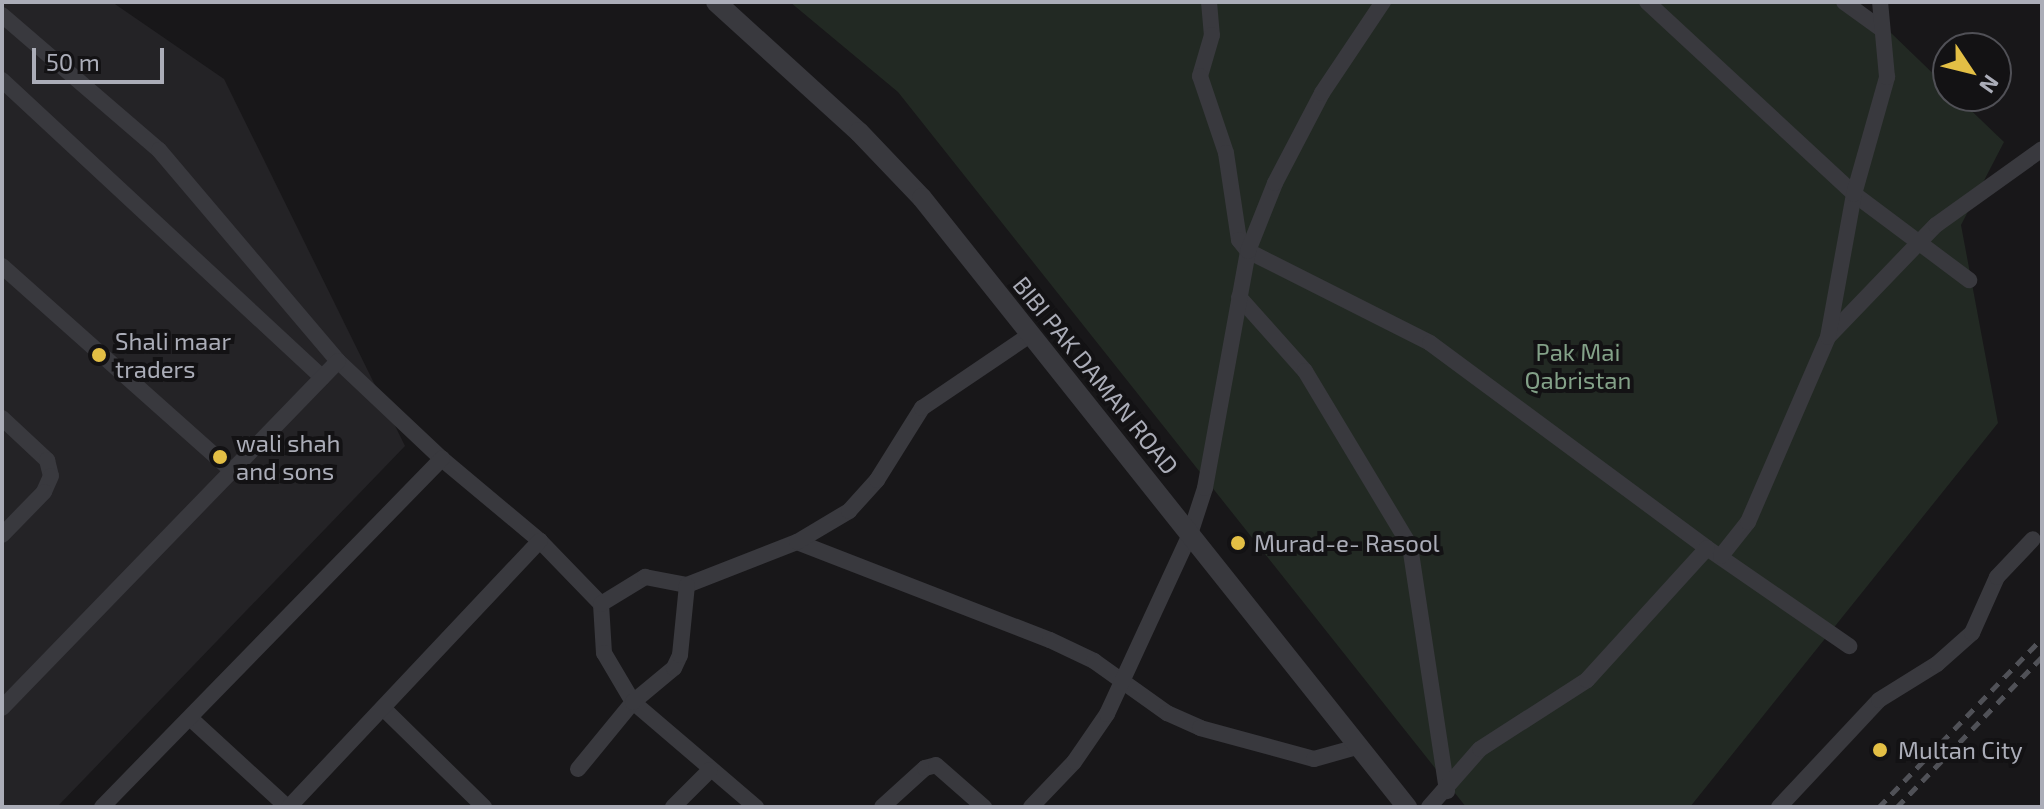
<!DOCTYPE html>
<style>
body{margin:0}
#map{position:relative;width:2044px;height:809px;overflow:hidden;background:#181719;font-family:"Exo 2",sans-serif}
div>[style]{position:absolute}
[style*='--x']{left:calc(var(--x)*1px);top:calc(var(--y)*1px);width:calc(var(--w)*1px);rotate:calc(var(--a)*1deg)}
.built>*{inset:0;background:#242326}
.green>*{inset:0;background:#222923}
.minor>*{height:16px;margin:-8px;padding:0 8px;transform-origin:8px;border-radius:8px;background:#39393e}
.tertiary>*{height:20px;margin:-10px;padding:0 10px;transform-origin:10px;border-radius:10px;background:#39393e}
.rail>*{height:5px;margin-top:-2.5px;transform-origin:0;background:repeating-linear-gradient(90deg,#505157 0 10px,transparent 0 18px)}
.dots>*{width:22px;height:22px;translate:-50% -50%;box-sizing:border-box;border:4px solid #131214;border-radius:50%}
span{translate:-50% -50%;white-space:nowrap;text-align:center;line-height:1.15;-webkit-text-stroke:8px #131214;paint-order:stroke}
.poi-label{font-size:24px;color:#abadb8}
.left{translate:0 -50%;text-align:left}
.park-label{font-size:24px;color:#83a188}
.street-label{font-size:24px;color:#abadb8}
.frame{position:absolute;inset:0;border:4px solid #abadb8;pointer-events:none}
.north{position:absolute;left:1932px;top:32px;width:80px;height:80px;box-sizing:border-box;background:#131214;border:2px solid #505056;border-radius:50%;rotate:125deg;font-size:22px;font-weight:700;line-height:32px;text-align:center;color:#abadb8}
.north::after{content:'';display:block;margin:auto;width:28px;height:36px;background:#e3bf45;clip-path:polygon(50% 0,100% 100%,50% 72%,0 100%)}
.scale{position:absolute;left:32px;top:48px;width:132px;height:36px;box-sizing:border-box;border:4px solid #abadb8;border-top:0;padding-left:10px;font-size:24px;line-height:28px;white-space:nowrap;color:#abadb8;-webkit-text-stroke:6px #131214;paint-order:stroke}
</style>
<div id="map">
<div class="built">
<i style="clip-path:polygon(2px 2px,112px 2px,224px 79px,405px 446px,57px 807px,2px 807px)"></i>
</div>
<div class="green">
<i style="clip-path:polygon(790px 2px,1859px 2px,1948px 88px,1948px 96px,1956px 96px,2004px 142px,1961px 225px,1998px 423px,1690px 807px,1466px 807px,898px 92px)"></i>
</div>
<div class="minor">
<i style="--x:1209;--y:2;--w:33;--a:85"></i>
<i style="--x:1212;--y:35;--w:43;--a:106.3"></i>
<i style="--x:1200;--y:76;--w:81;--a:71.3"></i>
<i style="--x:1226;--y:153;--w:88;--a:81.5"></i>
<i style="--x:1239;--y:240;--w:14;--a:51"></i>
<i style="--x:1248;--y:251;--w:204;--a:26.8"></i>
<i style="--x:1430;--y:343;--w:345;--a:36.5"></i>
<i style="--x:1707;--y:548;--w:173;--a:34.6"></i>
<i style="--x:1647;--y:2;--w:282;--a:42.8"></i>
<i style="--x:1854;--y:194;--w:144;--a:36.8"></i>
<i style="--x:1844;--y:2;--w:44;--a:35.8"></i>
<i style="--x:2;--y:15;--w:207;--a:40.7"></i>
<i style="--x:159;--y:150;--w:277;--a:49.7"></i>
<i style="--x:338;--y:361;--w:143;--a:43.3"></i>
<i style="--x:442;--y:459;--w:128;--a:39.9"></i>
<i style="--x:540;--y:541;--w:88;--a:45.9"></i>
<i style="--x:601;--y:604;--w:49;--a:86.5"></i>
<i style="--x:604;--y:653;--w:57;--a:59.4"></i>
<i style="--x:633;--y:702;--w:162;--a:40.5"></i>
<i style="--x:2;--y:80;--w:437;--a:42.9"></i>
<i style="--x:2;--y:266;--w:305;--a:41.7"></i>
<i style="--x:1239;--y:297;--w:99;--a:48.3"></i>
<i style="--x:1305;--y:371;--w:204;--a:59"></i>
<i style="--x:1410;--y:546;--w:248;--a:81.4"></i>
<i style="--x:1829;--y:336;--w:154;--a:-46.1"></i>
<i style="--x:1936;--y:225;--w:130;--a:-35.6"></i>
<i style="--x:2;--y:418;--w:62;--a:43"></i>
<i style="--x:47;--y:460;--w:16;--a:76"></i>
<i style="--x:51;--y:476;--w:17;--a:114"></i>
<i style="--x:44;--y:492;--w:60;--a:134.3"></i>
<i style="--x:797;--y:542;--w:271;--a:21.2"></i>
<i style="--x:1050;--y:640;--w:49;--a:25.5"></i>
<i style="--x:1094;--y:661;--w:90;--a:35.5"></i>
<i style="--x:1167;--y:713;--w:36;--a:24"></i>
<i style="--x:1200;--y:728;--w:118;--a:15.2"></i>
<i style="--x:1314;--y:759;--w:45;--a:-15.6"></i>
<i style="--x:1721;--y:556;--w:43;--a:-51.5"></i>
<i style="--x:1748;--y:522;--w:202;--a:-66.6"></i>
<i style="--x:1828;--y:337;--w:145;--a:-79.7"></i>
<i style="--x:1854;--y:194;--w:122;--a:-74.2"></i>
<i style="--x:1887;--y:77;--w:75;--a:-95.3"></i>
<i style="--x:601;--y:604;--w:52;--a:-31.5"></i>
<i style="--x:645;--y:577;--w:43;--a:10.8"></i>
<i style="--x:687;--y:585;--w:118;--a:-21.4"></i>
<i style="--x:797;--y:542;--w:61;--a:-30.8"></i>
<i style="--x:849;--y:511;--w:42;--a:-47.9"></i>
<i style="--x:877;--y:480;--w:85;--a:-58"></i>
<i style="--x:922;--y:408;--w:130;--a:-34.1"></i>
<i style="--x:2;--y:708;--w:483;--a:-45.9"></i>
<i style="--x:384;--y:709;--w:140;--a:44.4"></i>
<i style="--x:190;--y:718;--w:132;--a:42.5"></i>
<i style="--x:578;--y:769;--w:87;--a:-50.6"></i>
<i style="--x:633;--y:702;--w:53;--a:-39.7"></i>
<i style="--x:674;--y:668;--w:14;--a:-65"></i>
<i style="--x:680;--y:655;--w:70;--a:-84.3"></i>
<i style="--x:102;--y:807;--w:487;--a:-45.7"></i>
<i style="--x:289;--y:807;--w:366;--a:-46.7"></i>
<i style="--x:673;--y:807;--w:52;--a:-45"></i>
<i style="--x:882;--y:807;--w:58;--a:-42.2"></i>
<i style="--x:925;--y:768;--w:11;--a:-15"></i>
<i style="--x:936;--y:765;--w:64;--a:41.2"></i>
<i style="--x:1031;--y:807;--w:62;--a:-46.3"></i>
<i style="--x:1074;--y:762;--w:58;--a:-55.5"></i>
<i style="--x:1107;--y:714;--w:198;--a:-65.2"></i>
<i style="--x:1190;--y:534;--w:48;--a:-71.9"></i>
<i style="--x:1205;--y:488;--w:241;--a:-79.7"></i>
<i style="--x:1248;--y:251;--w:73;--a:-68.3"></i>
<i style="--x:1275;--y:183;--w:102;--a:-62.4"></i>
<i style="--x:1322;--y:93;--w:110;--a:-56.2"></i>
<i style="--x:1429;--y:807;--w:77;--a:-48.7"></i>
<i style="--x:1480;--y:749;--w:127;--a:-32.8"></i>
<i style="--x:1587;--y:680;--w:178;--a:-47.7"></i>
<i style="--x:1779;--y:807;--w:146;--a:-46.9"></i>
<i style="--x:1879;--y:700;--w:68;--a:-31.8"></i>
<i style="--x:1937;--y:664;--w:47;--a:-41.5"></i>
<i style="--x:1972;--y:633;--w:61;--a:-65.9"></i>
<i style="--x:1997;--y:577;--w:52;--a:-46.5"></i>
</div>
<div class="tertiary">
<i style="--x:716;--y:2;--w:193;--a:42.3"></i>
<i style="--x:859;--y:132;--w:91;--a:46.3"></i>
<i style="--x:922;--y:198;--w:779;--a:51.47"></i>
</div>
<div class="rail">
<i style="--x:1879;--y:807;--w:235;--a:-46"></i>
<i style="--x:1897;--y:807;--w:209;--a:-46"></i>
</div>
<div class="dots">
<i style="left:99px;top:355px;background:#e3bf45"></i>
<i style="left:220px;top:457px;background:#e3bf45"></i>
<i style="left:1238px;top:543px;background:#e3bf45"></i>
<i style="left:1880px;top:750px;background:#e3bf45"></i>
</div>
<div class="poi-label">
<span class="left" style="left:115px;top:355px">Shali maar<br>traders</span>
<span class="left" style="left:236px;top:457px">wali shah<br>and sons</span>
<span class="left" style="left:1254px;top:543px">Murad-e- Rasool</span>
<span class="left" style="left:1898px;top:750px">Multan City</span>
</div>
<div class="park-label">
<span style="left:1578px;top:366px">Pak Mai<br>Qabristan</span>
</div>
<div class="street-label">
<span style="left:1096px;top:375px;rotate:51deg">BIBI PAK DAMAN ROAD</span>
</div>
<div class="frame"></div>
<div class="north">N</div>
<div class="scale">50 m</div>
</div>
